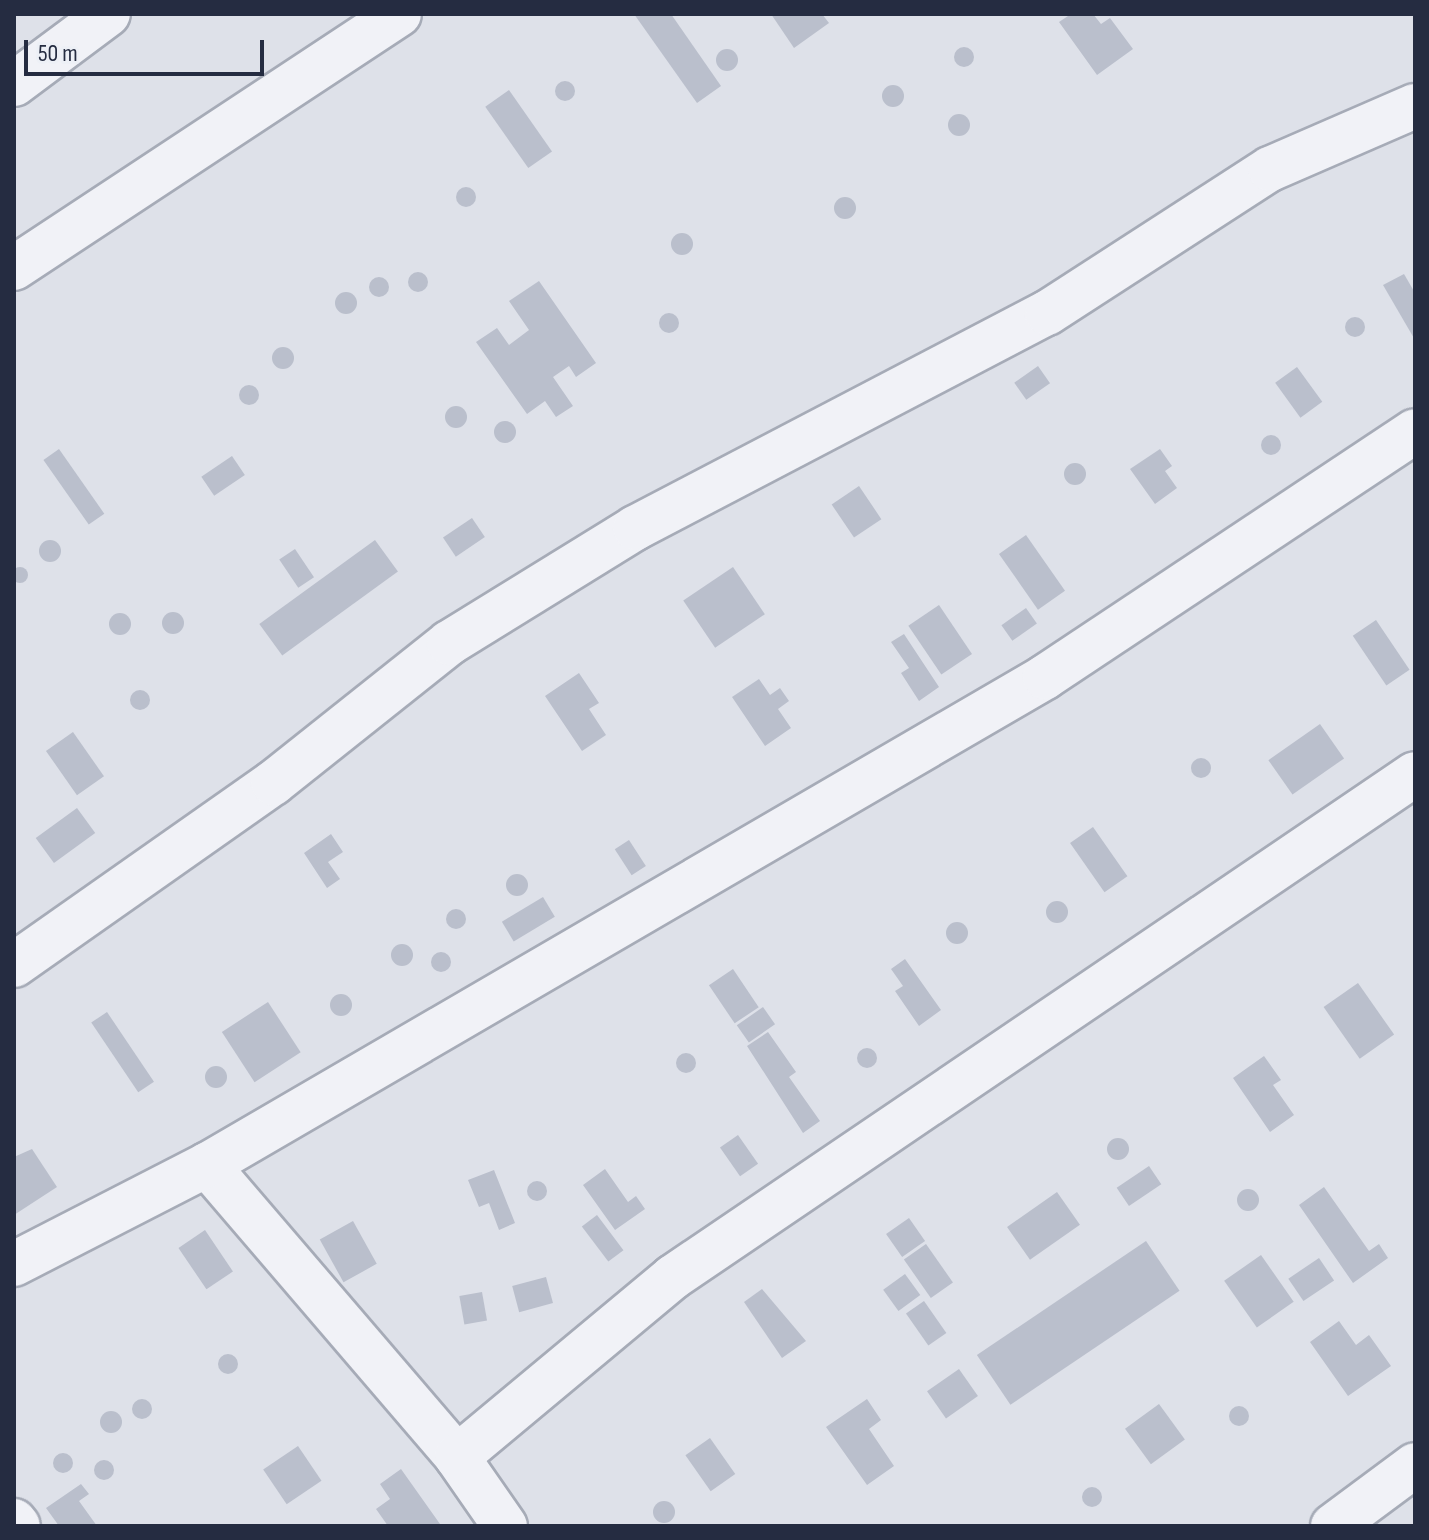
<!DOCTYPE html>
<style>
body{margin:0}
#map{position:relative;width:1429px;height:1540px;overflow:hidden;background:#dee1e9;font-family:"Sofia Sans Condensed",sans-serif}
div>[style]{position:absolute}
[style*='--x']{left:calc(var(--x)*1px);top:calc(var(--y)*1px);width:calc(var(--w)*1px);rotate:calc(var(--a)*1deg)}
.building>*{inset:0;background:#babfcc;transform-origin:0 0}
.round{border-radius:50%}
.roads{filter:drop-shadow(2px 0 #a6abb7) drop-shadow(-2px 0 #a6abb7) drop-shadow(0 2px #a6abb7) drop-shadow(0 -2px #a6abb7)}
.minor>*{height:44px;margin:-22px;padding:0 22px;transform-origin:22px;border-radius:22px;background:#f1f2f7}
span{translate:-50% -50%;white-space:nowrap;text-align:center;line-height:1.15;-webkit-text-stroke:6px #edf0f6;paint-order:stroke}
.frame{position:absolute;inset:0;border:16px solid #252c41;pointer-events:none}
.scale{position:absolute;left:24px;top:40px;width:240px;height:36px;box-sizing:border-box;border:4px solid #252c41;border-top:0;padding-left:10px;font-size:24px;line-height:28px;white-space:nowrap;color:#252c41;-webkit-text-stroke:6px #edf0f6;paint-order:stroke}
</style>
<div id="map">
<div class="building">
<i style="clip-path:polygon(634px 14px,671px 14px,721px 86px,697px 103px)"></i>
<i style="clip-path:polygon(771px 14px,822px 14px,829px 23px,794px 48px)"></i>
<i style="clip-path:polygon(1071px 14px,1093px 14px,1101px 24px,1110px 18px,1133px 49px,1097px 75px,1059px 22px)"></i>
<i class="round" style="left:954px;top:47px;width:20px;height:20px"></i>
<i class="round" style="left:716px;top:49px;width:22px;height:22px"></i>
<i class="round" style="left:555px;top:81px;width:20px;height:20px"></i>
<i class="round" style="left:882px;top:85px;width:22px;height:22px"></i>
<i style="left:509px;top:90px;width:75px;height:29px;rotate:55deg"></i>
<i class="round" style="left:948px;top:114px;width:22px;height:22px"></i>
<i class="round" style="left:456px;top:187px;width:20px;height:20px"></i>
<i class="round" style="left:834px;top:197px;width:22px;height:22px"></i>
<i class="round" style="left:671px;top:233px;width:22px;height:22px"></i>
<i class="round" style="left:408px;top:272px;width:20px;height:20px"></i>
<i style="clip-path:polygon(1404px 274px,1415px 293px,1415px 340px,1383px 285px)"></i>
<i class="round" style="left:369px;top:277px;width:20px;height:20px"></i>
<i style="clip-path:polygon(539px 281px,596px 363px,576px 377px,569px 366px,553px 377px,573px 406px,556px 417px,545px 401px,527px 414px,476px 342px,497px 328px,509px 345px,529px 330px,509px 301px)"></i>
<i class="round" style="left:335px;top:292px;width:22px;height:22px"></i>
<i class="round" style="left:659px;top:313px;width:20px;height:20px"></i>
<i class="round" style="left:1345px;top:317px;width:20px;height:20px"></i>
<i class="round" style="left:272px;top:347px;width:22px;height:22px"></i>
<i style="left:1038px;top:366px;width:21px;height:29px;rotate:55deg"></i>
<i style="left:1297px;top:367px;width:43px;height:27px;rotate:54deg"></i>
<i class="round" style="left:239px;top:385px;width:20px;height:20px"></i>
<i class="round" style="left:445px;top:406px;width:22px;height:22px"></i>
<i class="round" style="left:494px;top:421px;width:22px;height:22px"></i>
<i class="round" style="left:1261px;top:435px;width:20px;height:20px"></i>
<i style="left:59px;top:449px;width:79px;height:19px;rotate:55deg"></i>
<i style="clip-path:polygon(1160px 449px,1172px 466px,1165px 471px,1177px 488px,1155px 504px,1130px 469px)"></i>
<i style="left:232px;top:456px;width:23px;height:37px;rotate:56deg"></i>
<i class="round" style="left:1064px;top:463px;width:22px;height:22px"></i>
<i style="left:859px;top:486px;width:40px;height:33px;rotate:56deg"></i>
<i style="left:472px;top:518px;width:23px;height:35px;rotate:56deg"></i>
<i style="left:1026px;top:535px;width:68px;height:33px;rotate:55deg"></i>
<i style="left:375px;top:540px;width:39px;height:143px;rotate:54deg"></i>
<i class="round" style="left:39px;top:540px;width:22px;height:22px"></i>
<i style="left:295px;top:549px;width:34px;height:19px;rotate:56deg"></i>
<i class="round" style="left:12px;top:567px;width:16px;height:16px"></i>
<i style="left:733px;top:567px;width:57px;height:60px;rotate:56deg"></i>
<i style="left:939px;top:605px;width:59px;height:37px;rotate:56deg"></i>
<i style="left:1026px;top:608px;width:19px;height:30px;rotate:55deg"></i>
<i class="round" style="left:162px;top:612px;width:22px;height:22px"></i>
<i class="round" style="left:109px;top:613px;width:22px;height:22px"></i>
<i style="left:1376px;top:620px;width:60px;height:28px;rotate:56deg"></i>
<i style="clip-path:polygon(904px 634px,939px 687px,919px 701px,901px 673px,909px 668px,891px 642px)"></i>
<i style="clip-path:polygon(579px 673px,599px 703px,589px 709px,606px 735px,582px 751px,545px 696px)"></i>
<i style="clip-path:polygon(759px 679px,770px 695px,780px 688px,789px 701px,778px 709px,791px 728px,765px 746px,732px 697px)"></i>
<i class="round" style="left:130px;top:690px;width:20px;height:20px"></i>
<i style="left:1320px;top:724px;width:42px;height:63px;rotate:55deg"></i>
<i style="left:73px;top:732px;width:54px;height:33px;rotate:55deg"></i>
<i class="round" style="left:1191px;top:758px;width:20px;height:20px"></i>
<i style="left:77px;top:808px;width:31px;height:51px;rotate:54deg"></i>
<i style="left:1093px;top:827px;width:60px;height:28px;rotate:55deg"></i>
<i style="clip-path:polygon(331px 834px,343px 852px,328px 862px,340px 879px,327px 888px,304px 853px)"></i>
<i style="left:629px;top:840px;width:31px;height:17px;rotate:57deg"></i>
<i class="round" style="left:506px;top:874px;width:22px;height:22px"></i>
<i style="left:543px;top:897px;width:23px;height:48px;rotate:59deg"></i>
<i class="round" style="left:1046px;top:901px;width:22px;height:22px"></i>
<i class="round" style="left:446px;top:909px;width:20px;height:20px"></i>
<i class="round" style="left:946px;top:922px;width:22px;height:22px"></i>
<i class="round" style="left:391px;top:944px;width:22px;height:22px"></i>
<i class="round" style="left:431px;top:952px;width:20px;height:20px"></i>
<i style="clip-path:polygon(905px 959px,941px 1010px,919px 1026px,895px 991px,903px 986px,891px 969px)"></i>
<i style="left:733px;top:969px;width:46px;height:29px;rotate:56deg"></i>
<i style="left:1358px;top:983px;width:63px;height:42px;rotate:55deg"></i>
<i class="round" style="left:330px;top:994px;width:22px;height:22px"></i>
<i style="left:268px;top:1002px;width:60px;height:55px;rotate:57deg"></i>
<i style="left:763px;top:1007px;width:21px;height:32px;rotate:55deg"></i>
<i style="left:107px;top:1012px;width:84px;height:19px;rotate:56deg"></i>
<i style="clip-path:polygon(768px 1032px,796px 1072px,789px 1077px,820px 1121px,803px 1133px,747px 1046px)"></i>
<i class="round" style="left:857px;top:1048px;width:20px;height:20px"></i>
<i class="round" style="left:676px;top:1053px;width:20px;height:20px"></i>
<i style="clip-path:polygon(1264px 1056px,1281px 1080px,1273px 1085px,1294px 1115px,1270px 1132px,1233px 1078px)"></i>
<i class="round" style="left:205px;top:1066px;width:22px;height:22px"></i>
<i style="left:738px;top:1135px;width:35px;height:22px;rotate:55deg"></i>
<i class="round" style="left:1107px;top:1138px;width:22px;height:22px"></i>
<i style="clip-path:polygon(32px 1149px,57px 1187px,14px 1215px,14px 1157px)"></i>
<i style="left:1149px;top:1166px;width:22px;height:39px;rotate:56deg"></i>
<i style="clip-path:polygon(605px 1169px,628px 1202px,636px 1196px,645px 1209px,615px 1230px,583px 1185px)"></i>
<i style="clip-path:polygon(494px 1170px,515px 1223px,499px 1230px,489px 1203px,479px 1207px,468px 1180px)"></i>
<i class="round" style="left:527px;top:1181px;width:20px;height:20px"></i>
<i style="clip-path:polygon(1324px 1187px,1369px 1251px,1379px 1244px,1388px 1258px,1353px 1283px,1299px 1205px)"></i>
<i class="round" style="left:1237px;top:1189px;width:22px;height:22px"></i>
<i style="left:1057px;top:1192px;width:40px;height:61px;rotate:55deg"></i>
<i style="left:597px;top:1215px;width:44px;height:19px;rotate:53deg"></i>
<i style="left:909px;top:1218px;width:28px;height:28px;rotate:55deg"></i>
<i style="left:353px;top:1221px;width:49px;height:38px;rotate:61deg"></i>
<i style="left:205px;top:1230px;width:50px;height:32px;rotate:56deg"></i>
<i style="left:1146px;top:1241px;width:60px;height:204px;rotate:56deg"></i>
<i style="left:926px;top:1244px;width:47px;height:27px;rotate:55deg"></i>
<i style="left:1261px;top:1255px;width:57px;height:45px;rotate:55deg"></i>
<i style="left:1319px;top:1258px;width:27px;height:37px;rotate:56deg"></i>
<i style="left:905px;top:1274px;width:26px;height:27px;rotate:54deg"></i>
<i style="left:546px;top:1277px;width:27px;height:35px;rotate:75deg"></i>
<i style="clip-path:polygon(762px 1289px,806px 1341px,782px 1358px,744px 1302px)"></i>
<i style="left:482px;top:1292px;width:29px;height:23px;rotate:80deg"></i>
<i style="left:924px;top:1301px;width:39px;height:22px;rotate:55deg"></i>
<i style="clip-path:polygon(1339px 1321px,1356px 1345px,1369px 1335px,1391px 1366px,1348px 1396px,1310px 1342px)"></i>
<i class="round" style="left:218px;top:1354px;width:20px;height:20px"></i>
<i style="left:959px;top:1369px;width:33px;height:39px;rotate:55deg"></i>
<i class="round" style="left:132px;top:1399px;width:20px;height:20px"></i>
<i style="clip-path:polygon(867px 1399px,881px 1420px,869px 1429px,894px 1466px,867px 1485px,826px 1427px)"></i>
<i style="left:1159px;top:1404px;width:44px;height:42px;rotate:54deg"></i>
<i class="round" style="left:1229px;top:1406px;width:20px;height:20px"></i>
<i class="round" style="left:100px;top:1411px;width:22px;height:22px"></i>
<i style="left:710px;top:1438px;width:44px;height:30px;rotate:55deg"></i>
<i style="left:298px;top:1446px;width:42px;height:42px;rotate:56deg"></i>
<i class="round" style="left:53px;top:1453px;width:20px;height:20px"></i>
<i class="round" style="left:94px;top:1460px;width:20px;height:20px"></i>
<i style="clip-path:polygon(401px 1469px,440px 1524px,437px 1526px,388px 1526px,376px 1509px,390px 1499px,380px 1484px)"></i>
<i style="clip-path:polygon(81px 1484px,89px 1494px,79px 1501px,97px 1526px,59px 1526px,46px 1508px)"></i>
<i class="round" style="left:1082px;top:1487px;width:20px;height:20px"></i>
<i class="round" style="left:653px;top:1501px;width:22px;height:22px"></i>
</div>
<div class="roads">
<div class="minor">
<i style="--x:14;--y:84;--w:117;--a:-36.7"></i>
<i style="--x:14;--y:268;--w:461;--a:-33.4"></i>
<i style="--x:14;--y:965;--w:317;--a:-35.1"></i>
<i style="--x:273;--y:783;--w:225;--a:-38.5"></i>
<i style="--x:449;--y:643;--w:219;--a:-31.7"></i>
<i style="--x:635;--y:528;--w:465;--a:-27.6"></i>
<i style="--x:1047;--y:313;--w:265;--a:-32.9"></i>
<i style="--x:1270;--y:169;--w:158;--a:-23.5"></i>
<i style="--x:207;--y:1165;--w:384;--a:49.4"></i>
<i style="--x:457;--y:1457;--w:84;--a:55.2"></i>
<i style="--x:14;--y:1264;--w:217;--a:-27.2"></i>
<i style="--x:207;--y:1165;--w:970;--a:-30.21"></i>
<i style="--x:1045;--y:677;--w:444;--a:-33.6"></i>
<i style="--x:457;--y:1457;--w:281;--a:-39.8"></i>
<i style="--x:673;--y:1277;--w:896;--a:-34.13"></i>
<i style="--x:14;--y:1521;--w:6;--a:51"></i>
<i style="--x:1333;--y:1526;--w:102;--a:-36.6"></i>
</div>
</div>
<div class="frame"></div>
<div class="scale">50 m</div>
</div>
